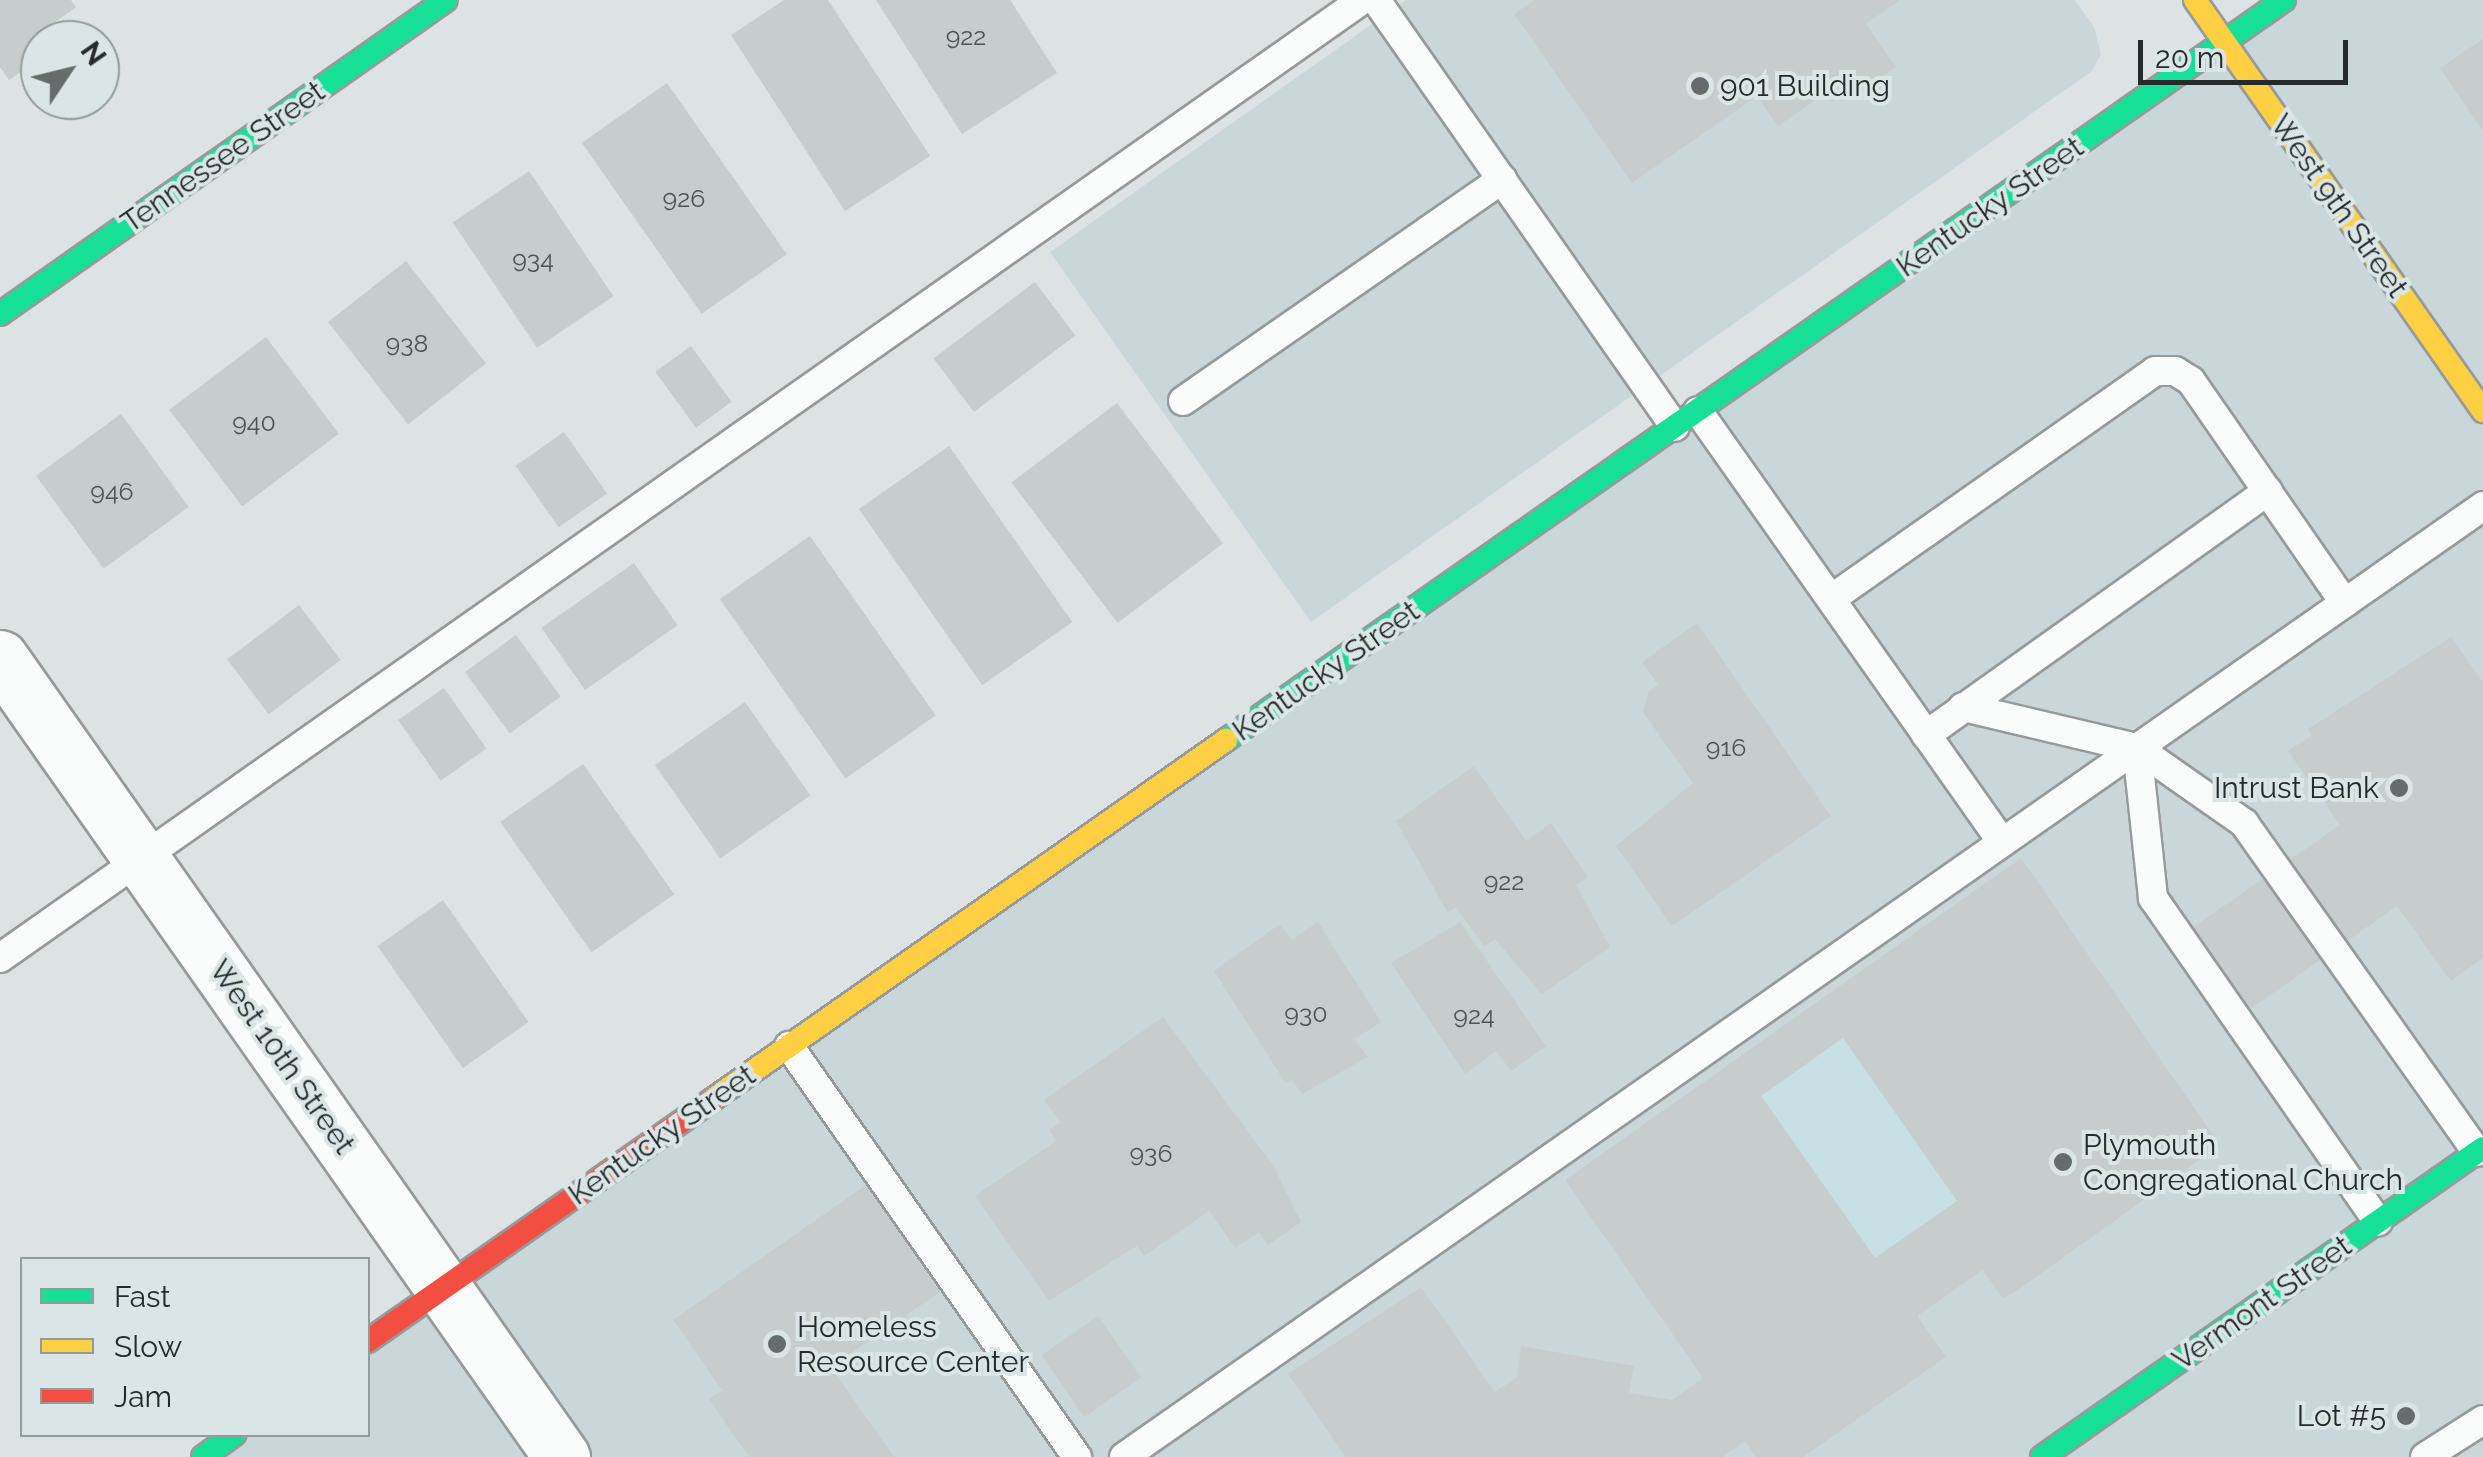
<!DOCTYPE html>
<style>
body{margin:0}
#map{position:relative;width:2483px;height:1457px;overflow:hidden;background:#dde3e4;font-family:Raleway,sans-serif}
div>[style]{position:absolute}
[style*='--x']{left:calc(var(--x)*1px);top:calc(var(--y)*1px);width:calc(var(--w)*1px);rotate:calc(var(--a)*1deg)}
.built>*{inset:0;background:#cad7da}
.green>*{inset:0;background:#c7e0e6;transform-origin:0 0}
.building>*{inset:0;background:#c7cccd;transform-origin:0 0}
.roads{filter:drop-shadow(2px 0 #969a9a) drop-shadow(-2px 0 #969a9a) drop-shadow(0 2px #969a9a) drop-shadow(0 -2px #969a9a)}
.lane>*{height:28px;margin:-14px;padding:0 14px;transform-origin:14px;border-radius:14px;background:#fafbfb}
.street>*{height:55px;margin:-27.5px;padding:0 27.5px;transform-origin:27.5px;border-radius:27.5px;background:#fafbfb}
.fast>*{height:22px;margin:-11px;padding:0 11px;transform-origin:11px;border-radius:11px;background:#16e098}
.slow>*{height:22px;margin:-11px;padding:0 11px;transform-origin:11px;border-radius:11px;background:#ffcf43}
.jam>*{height:22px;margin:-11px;padding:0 11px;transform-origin:11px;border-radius:11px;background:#f24e42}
.dots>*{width:28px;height:28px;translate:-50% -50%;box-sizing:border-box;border:5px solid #dae5e7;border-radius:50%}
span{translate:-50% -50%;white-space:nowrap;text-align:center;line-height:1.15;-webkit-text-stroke:8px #dae5e7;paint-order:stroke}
.number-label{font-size:25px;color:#4f5354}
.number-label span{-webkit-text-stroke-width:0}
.poi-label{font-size:30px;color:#262a2b}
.left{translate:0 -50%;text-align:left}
.right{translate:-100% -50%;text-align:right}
.street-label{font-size:30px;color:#262a2b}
.legend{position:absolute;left:20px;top:1257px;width:350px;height:180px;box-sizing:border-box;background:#dae5e7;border:2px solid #929a9c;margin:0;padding:12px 18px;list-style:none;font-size:30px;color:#262a2b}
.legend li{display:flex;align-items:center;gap:20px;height:50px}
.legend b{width:50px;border:2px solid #929a9c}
.north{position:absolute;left:20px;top:20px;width:100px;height:100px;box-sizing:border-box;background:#dae5e7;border:2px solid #929a9c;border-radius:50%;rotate:55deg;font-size:28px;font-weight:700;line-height:40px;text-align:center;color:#262a2b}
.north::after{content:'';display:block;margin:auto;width:35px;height:45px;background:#666b6c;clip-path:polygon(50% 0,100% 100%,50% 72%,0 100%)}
.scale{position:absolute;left:2138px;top:40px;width:210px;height:45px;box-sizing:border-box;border:5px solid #262a2b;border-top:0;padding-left:12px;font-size:30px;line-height:35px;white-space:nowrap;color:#262a2b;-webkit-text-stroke:8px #dae5e7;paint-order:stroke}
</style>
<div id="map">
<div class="built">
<i style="clip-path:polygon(1406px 0,2075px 0,2094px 27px,2101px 54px,2092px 71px,1311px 622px,1050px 252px)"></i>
<i style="clip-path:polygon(2284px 0,2483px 0,2483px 1457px,203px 1457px,235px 1435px,368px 1434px,368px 1341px)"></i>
</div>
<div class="green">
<i style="left:1843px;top:1038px;width:199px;height:100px;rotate:55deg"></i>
</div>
<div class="building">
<i style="clip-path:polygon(0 0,71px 0,76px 7px,44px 30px,52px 40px,40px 40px,40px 59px,9px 80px,0 67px)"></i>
<i style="clip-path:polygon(784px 0,828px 0,930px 156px,845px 211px,731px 35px)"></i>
<i style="clip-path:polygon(876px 0,1010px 0,1057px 73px,962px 134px)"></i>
<i style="clip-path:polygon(1534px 0,1900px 0,1866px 24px,1896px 67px,1858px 94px,1847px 78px,1778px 126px,1757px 96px,1632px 183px,1514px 14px)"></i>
<i style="clip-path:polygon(2483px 39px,2483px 131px,2440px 68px)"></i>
<i style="left:667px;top:83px;width:209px;height:104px;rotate:55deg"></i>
<i style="left:529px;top:171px;width:151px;height:92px;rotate:56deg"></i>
<i style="left:406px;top:261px;width:130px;height:99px;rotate:52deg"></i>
<i style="left:1035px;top:282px;width:67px;height:127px;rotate:53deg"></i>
<i style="left:266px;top:337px;width:121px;height:121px;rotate:53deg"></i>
<i style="left:691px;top:346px;width:69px;height:44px;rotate:54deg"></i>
<i style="left:1117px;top:403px;width:176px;height:132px;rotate:53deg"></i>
<i style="left:121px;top:414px;width:115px;height:105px;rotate:54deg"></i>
<i style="left:564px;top:432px;width:75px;height:59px;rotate:55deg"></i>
<i style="left:949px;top:446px;width:215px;height:110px;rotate:55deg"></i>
<i style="left:810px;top:536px;width:219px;height:110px;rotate:55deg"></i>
<i style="left:634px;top:563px;width:76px;height:113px;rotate:55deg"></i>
<i style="left:299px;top:605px;width:69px;height:90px;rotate:53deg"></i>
<i style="clip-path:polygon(1697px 623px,1831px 816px,1672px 926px,1616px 846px,1693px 783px,1643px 712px,1649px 691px,1658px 685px,1642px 662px)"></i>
<i style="left:516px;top:635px;width:76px;height:63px;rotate:54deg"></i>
<i style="clip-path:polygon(2451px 637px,2483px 682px,2483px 958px,2451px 981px,2397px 906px,2249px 1010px,2192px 928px,2340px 825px,2288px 751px,2312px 735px,2308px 729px)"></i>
<i style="left:444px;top:688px;width:74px;height:56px;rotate:55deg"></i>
<i style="left:745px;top:702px;width:114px;height:110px;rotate:55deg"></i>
<i style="left:583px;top:764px;width:159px;height:101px;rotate:55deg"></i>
<i style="clip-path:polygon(1474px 766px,1526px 841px,1551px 823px,1588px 877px,1576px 885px,1610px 947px,1542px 994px,1495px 939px,1484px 947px,1456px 907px,1448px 913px,1396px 821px)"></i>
<i style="clip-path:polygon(evenodd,2021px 858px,2220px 1145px,2015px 1292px,2003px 1298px,1983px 1270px,1917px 1316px,1946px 1357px,1803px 1457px,1756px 1457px,1745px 1441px,1722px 1457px,1346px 1457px,1288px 1374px,1421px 1287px,1495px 1392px,1517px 1377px,1521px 1346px,1634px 1366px,1629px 1393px,1672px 1400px,1703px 1378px,1565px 1180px,2021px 858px,1843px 1038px,1957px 1201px,1875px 1258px,1761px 1096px,1843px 1038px)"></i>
<i style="left:443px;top:900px;width:149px;height:80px;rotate:55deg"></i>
<i style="clip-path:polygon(1318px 922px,1381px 1022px,1355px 1039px,1368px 1057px,1302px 1094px,1292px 1080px,1286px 1084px,1214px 971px,1280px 924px,1292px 940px)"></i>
<i style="clip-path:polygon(1460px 922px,1546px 1046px,1511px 1071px,1496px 1051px,1465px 1074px,1391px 963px)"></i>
<i style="clip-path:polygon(1163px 1017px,1273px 1165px,1301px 1222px,1268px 1245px,1259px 1232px,1235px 1248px,1209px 1211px,1144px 1256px,1137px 1246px,1049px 1301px,975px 1196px,1056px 1141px,1049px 1130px,1060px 1122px,1044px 1100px)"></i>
<i style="clip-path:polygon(866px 1185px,940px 1292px,831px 1367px,894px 1457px,749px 1457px,709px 1399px,722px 1390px,673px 1320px)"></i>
<i style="left:1098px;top:1316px;width:75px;height:69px;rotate:55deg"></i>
</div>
<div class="roads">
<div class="lane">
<i style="--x:1376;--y:0;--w:521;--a:55"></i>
<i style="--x:1183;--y:401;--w:389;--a:-34.8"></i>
<i style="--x:1698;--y:411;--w:527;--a:54.8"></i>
<i style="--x:1831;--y:599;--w:396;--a:-35.1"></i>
<i style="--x:2155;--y:371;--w:20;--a:0"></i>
<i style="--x:2175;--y:371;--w:19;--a:32"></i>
<i style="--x:2191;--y:381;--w:270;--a:55.3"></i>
<i style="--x:1963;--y:707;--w:179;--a:13.3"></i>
<i style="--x:2137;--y:748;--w:131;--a:35"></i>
<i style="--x:2244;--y:823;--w:403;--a:54.7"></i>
<i style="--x:1926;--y:735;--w:420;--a:-35.5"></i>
<i style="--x:2137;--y:748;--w:151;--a:83.9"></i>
<i style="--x:2153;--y:898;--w:394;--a:55.2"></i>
<i style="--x:0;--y:958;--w:1665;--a:-35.12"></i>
<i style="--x:789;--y:1046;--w:502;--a:54.98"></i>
<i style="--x:1124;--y:1457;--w:1659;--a:-34.98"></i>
<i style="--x:2425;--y:1457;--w:69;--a:-32.5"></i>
</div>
<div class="street">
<i style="--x:0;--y:658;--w:977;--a:54.88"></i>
</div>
<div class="fast">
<i style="--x:0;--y:314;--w:545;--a:-35.15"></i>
<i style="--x:1226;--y:740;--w:1291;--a:-34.97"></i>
<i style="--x:203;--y:1457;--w:39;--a:-36"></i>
<i style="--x:2042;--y:1457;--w:538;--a:-35.02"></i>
</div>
<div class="slow">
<i style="--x:2195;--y:0;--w:502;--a:54.98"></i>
<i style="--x:712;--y:1100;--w:628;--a:-35.01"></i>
</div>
<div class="jam">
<i style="--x:368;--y:1341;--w:420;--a:-35"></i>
</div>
</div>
<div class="dots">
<i style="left:1700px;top:86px;background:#666b6c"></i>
<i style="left:2399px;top:788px;background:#666b6c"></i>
<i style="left:2063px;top:1162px;background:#666b6c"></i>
<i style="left:777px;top:1344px;background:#666b6c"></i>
<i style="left:2406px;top:1416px;background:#666b6c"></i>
</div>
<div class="number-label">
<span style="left:966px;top:36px">922</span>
<span style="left:684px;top:198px">926</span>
<span style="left:533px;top:259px">934</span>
<span style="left:407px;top:343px">938</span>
<span style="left:254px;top:422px">940</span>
<span style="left:112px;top:491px">946</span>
<span style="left:1726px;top:747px">916</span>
<span style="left:1504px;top:881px">922</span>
<span style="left:1306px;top:1013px">930</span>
<span style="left:1474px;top:1015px">924</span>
<span style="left:1151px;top:1153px">936</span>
</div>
<div class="poi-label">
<span class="left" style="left:1720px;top:86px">901 Building</span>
<span class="right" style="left:2379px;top:788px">Intrust Bank</span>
<span class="left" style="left:2083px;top:1162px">Plymouth<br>Congregational Church</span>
<span class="left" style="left:797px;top:1344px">Homeless<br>Resource Center</span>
<span class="right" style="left:2386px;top:1416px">Lot #5</span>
</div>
<div class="street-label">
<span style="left:223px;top:157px;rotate:-35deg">Tennessee Street</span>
<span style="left:2339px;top:206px;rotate:55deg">West 9th Street</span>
<span style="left:1990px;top:207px;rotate:-35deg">Kentucky Street</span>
<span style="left:1326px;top:671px;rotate:-35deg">Kentucky Street</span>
<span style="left:282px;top:1057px;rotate:55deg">West 10th Street</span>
<span style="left:662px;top:1135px;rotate:-35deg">Kentucky Street</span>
<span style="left:2262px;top:1303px;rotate:-35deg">Vermont Street</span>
</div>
<ul class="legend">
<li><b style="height:12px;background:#16e098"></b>Fast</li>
<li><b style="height:12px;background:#ffcf43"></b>Slow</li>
<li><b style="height:12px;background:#f24e42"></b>Jam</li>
</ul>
<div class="north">N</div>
<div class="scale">20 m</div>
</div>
